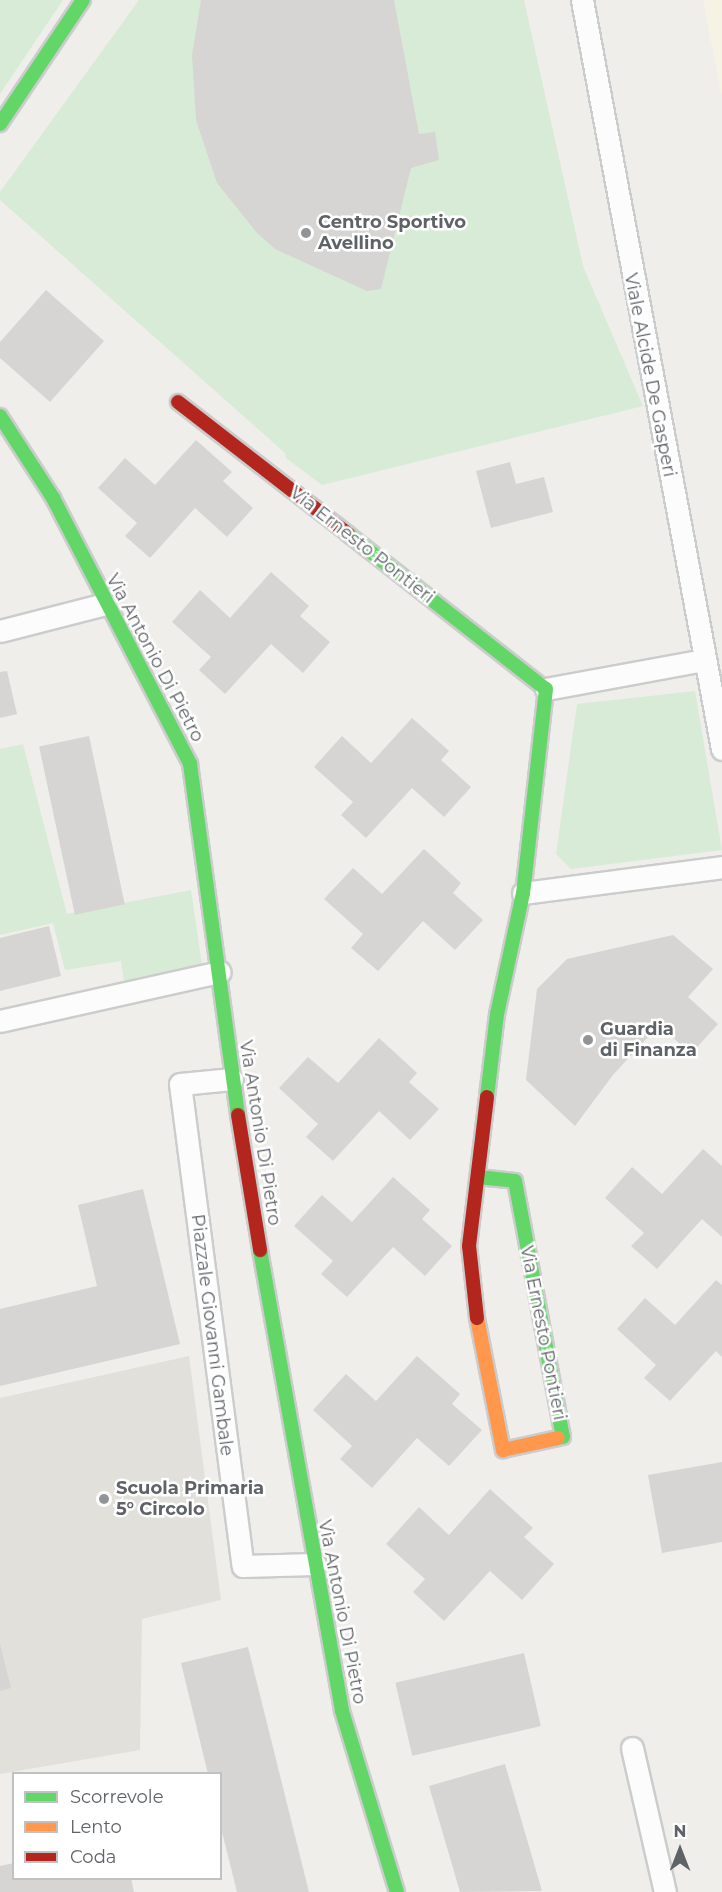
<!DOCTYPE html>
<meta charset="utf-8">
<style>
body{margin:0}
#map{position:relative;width:722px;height:1892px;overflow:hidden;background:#efeeea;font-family:Montserrat,sans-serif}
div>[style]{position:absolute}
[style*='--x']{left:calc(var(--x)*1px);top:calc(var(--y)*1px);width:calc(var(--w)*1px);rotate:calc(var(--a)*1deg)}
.commercial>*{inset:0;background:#f7f3e4}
.education>*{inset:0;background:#e2e0da}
.green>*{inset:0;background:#d8ebd6}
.building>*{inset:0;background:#d6d5d3;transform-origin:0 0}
.roads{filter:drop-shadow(2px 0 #cbcccc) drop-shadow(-2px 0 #cbcccc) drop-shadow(0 2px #cbcccc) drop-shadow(0 -2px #cbcccc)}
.street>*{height:21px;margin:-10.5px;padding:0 10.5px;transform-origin:10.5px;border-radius:10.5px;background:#fdfcfc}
.fast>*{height:14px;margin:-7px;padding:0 7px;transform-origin:7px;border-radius:7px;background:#63d668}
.slow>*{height:14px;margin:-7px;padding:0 7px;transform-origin:7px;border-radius:7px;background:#ff974d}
.jam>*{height:14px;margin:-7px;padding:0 7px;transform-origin:7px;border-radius:7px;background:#b3261e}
.dots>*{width:16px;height:16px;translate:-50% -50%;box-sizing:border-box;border:3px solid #fff;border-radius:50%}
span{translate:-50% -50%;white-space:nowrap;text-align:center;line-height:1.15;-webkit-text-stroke:5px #fff;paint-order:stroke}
.poi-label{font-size:18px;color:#5f6368;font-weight:700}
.left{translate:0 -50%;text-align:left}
.street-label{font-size:18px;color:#5f6368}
.legend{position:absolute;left:12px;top:1772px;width:210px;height:108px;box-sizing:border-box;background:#fff;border:2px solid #bfc1c3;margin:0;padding:8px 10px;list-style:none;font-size:18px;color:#5f6368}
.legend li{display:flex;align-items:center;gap:12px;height:30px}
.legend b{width:30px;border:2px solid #bfc1c3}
.north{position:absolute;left:650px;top:1820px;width:60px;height:60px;-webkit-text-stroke:4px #fff;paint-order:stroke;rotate:0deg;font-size:16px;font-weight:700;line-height:24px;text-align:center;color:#5f6368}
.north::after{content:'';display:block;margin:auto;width:21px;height:27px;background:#5f6368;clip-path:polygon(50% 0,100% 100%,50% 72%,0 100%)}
</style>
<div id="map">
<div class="commercial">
<i style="clip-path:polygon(703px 0,722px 0,722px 96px)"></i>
</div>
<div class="education">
<i style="clip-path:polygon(189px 1356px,221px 1600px,142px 1619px,140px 1750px,0 1774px,0 1398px)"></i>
</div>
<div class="green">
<i style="clip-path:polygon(0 0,63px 0,0 94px)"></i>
<i style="clip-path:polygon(139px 0,524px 0,583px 266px,643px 406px,322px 485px,286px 458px,285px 453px,0 200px,0 192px)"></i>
<i style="clip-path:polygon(695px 691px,722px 850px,571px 869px,556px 854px,577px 704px)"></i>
<i style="clip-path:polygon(23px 744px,67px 914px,191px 890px,202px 965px,124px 982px,121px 961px,65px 970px,53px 923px,0 935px,0 749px)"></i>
</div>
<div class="building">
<i style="clip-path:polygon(201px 0,394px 0,419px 134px,435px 132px,439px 160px,411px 168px,381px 289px,367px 291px,275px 249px,257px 233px,217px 183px,196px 120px,192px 55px)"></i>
<i style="clip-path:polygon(46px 290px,104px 341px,50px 402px,0 358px,0 342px)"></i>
<i style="clip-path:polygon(196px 440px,232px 472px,223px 481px,253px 508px,227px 537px,195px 508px,150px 558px,125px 536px,137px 523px,98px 488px,125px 458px,155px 485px)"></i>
<i style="clip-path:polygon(510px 462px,516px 484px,544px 477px,553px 512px,491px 528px,476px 471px)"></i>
<i style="clip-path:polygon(271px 572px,309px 606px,300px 616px,330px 642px,303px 673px,271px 644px,225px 694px,199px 670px,211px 657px,172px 622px,200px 590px,230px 618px)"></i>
<i style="clip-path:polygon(7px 671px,17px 714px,0 718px,0 672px)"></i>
<i style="clip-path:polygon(412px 718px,449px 751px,441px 760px,471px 787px,444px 817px,412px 788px,366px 838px,341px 815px,353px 802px,314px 767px,342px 736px,371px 763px)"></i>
<i style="left:89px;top:736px;width:172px;height:51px;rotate:78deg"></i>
<i style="clip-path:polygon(424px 849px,461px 883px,453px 893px,483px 920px,455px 950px,423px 921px,378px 971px,351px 948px,363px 934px,324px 899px,353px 868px,382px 894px)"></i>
<i style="clip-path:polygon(49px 926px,61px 976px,0 991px,0 938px)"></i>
<i style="clip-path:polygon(673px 935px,713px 969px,688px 997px,718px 1024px,691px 1054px,659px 1025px,613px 1075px,575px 1126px,526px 1080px,537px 989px,567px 959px)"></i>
<i style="clip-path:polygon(379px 1038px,417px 1073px,409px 1082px,439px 1109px,410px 1140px,379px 1111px,333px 1161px,306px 1137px,318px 1124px,279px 1088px,308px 1057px,338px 1083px)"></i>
<i style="clip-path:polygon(703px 1149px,722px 1166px,722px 1237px,702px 1219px,657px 1269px,631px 1246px,644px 1233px,605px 1198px,632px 1167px,662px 1194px)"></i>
<i style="clip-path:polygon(393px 1177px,430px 1210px,422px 1219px,452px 1246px,425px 1276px,393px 1247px,347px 1297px,321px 1274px,333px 1261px,294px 1226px,322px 1195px,352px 1222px)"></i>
<i style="clip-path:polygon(143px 1189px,180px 1344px,0 1386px,0 1309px,97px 1286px,78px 1205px)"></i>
<i style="clip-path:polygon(716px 1280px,722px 1285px,722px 1357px,716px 1351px,670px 1401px,644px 1378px,656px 1365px,617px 1329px,645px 1298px,675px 1325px)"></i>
<i style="clip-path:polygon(417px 1356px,460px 1394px,452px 1404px,482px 1430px,449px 1466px,417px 1438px,372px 1488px,340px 1459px,352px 1446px,313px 1410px,346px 1374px,376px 1401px)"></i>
<i style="clip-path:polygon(722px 1462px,722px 1542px,662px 1553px,648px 1475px)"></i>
<i style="clip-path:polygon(490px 1489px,533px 1528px,524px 1537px,554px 1564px,522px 1600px,490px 1571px,444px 1621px,413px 1592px,425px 1579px,386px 1544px,419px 1507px,449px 1535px)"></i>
<i style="clip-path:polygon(0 1644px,11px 1688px,0 1691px)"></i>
<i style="clip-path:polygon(248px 1647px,309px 1892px,237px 1892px,220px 1824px,220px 1774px,208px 1774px,181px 1663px)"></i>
<i style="left:524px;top:1653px;width:75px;height:132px;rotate:77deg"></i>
<i style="clip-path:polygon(505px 1764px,542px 1891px,460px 1892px,429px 1786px)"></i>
<i style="clip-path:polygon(14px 1863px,14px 1878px,131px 1878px,134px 1892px,0 1892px,0 1866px)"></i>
</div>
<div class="roads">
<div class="street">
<i style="--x:582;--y:0;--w:762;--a:79.41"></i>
<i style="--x:0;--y:631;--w:108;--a:-14.4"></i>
<i style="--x:546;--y:689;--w:161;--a:-10.4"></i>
<i style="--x:523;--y:893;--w:201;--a:-7.4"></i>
<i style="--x:0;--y:1021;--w:225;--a:-12.6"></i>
<i style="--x:232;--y:1079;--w:52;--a:174.5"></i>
<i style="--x:180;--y:1084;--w:486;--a:82.6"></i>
<i style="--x:243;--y:1566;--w:72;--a:-1.6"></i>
<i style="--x:632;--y:1748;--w:148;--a:77.1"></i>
</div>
<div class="fast">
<i style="--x:0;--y:124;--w:149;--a:-56.2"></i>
<i style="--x:0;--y:416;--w:98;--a:57.1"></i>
<i style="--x:53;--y:498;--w:299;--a:62.7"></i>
<i style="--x:190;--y:764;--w:354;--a:82.2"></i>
<i style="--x:348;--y:534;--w:251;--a:38.1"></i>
<i style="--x:546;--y:689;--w:205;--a:96.4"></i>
<i style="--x:523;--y:893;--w:124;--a:102.1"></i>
<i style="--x:497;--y:1014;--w:84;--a:96.9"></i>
<i style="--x:478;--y:1177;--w:37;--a:6"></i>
<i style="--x:515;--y:1181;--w:260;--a:79.4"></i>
<i style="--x:563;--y:1437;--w:5;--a:169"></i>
<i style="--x:260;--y:1250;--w:468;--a:79.9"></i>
<i style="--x:342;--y:1711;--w:189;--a:73.1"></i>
</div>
<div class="slow">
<i style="--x:477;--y:1318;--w:135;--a:78.9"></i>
<i style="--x:503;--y:1450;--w:56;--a:-12.3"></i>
</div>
<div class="jam">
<i style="--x:178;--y:402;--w:215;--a:37.8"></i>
<i style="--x:238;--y:1115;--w:137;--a:80.7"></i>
<i style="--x:477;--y:1318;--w:72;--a:-96.3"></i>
<i style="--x:469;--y:1246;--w:150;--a:-83.1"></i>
</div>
</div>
<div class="dots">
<i style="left:306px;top:233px;background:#919496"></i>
<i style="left:588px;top:1040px;background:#919496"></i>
<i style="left:104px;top:1499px;background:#919496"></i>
</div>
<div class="poi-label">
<span class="left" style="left:318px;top:233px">Centro Sportivo<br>Avellino</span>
<span class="left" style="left:600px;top:1040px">Guardia<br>di Finanza</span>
<span class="left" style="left:116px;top:1499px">Scuola Primaria<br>5° Circolo</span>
</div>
<div class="street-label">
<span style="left:650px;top:375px;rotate:79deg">Viale Alcide De Gasperi</span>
<span style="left:362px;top:545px;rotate:38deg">Via Ernesto Pontieri</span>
<span style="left:155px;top:658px;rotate:62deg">Via Antonio Di Pietro</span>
<span style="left:260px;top:1133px;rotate:81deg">Via Antonio Di Pietro</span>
<span style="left:543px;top:1333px;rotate:79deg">Via Ernesto Pontieri</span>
<span style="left:212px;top:1335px;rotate:83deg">Piazzale Giovanni Gambale</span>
<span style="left:342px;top:1612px;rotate:79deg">Via Antonio Di Pietro</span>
</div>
<ul class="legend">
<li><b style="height:8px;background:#63d668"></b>Scorrevole</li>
<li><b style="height:8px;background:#ff974d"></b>Lento</li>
<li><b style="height:8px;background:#b3261e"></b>Coda</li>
</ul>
<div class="north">N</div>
</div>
